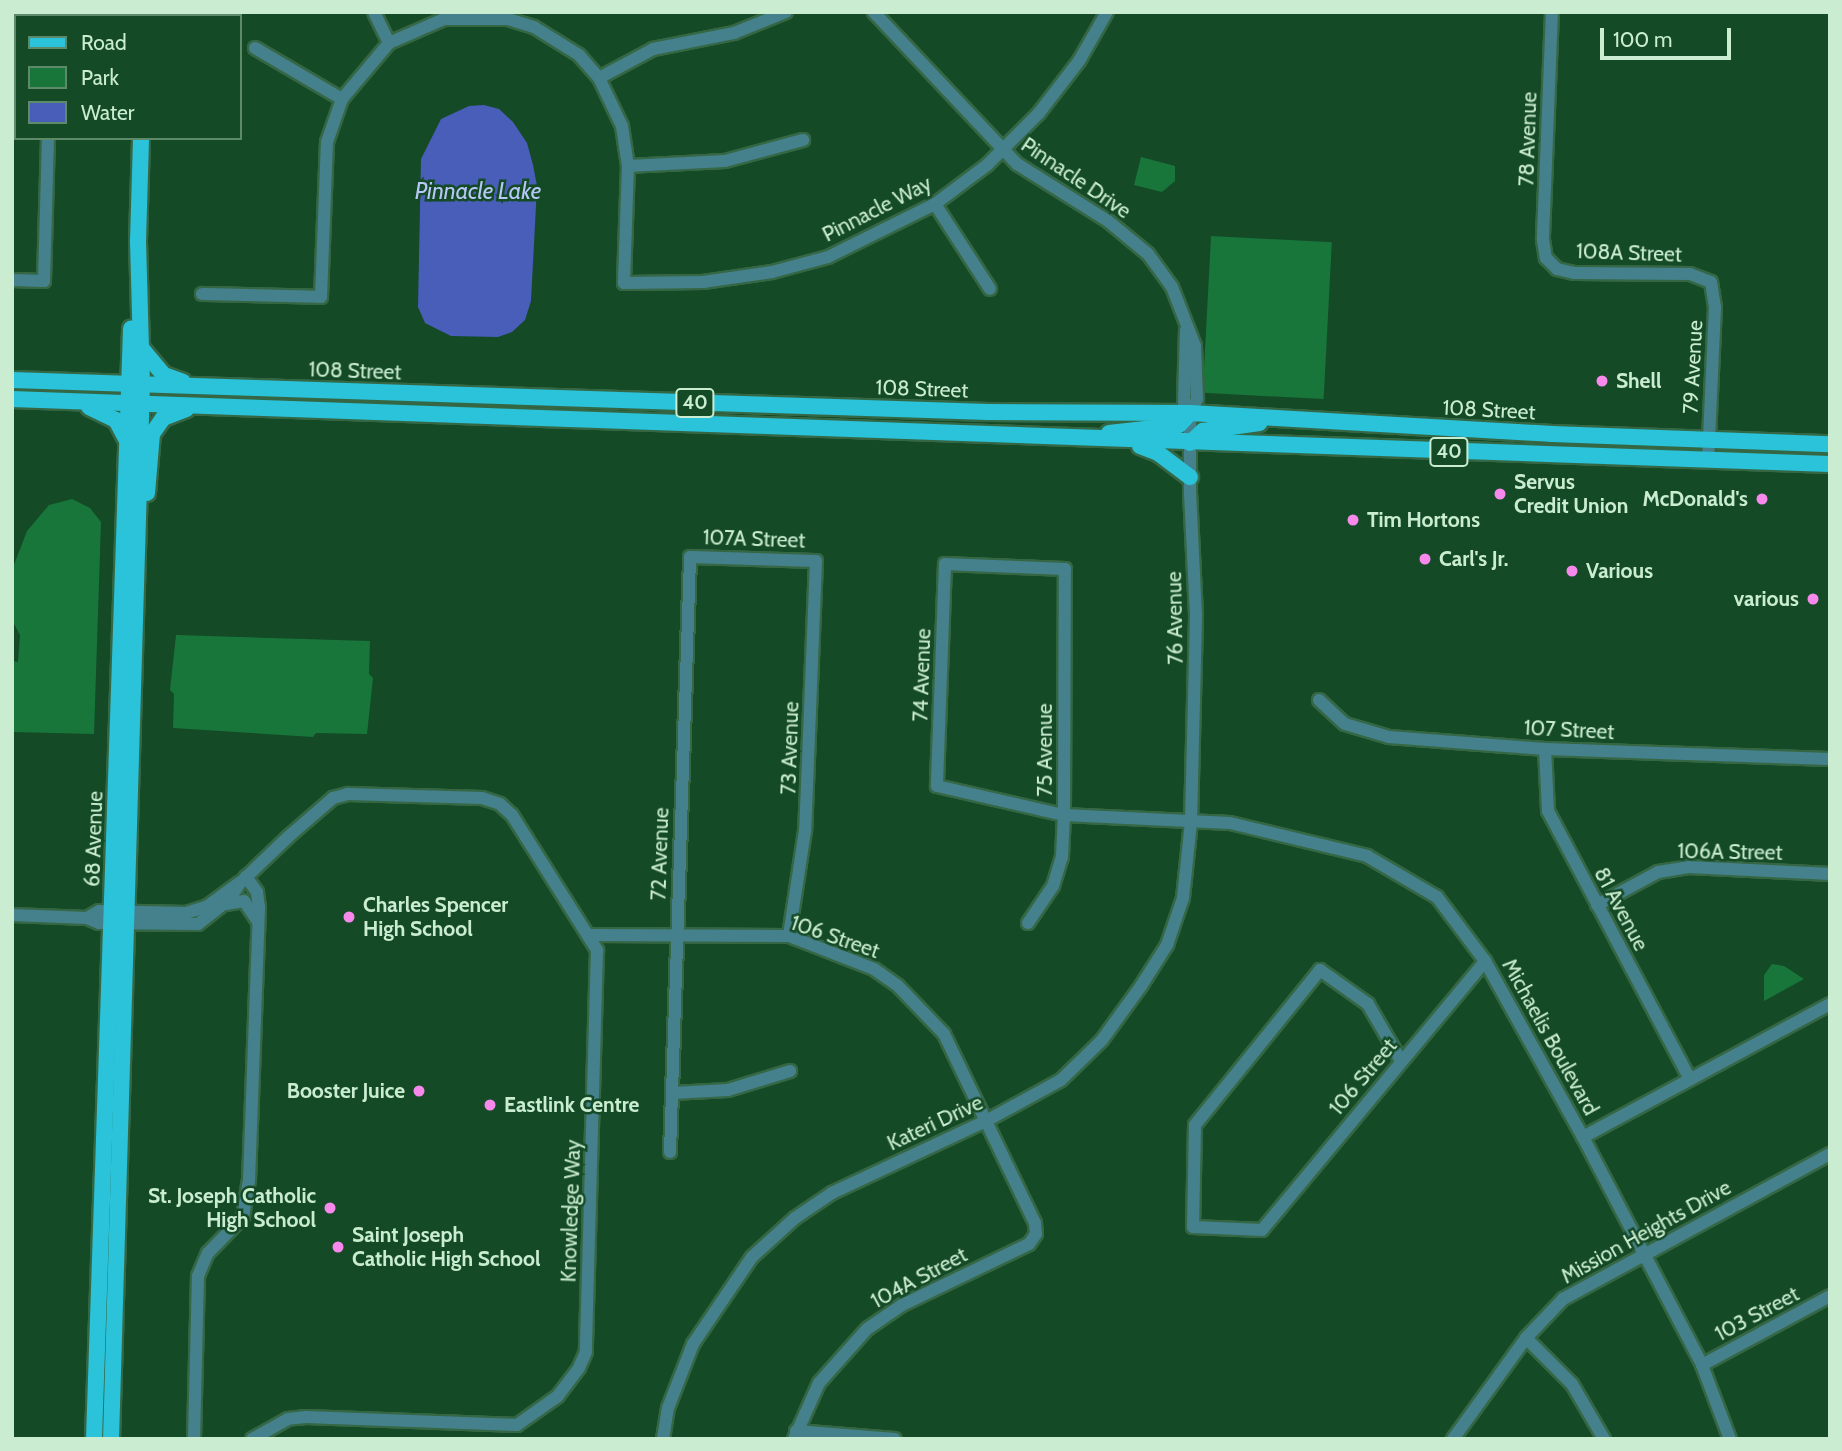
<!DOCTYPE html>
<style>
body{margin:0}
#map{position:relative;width:1842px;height:1451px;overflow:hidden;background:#144a26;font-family:Cabin,sans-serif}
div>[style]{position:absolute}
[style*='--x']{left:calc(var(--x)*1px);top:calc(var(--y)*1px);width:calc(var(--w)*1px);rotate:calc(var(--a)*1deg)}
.green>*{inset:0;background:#18763b;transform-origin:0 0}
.water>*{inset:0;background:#495eb8}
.roads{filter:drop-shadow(2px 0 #356745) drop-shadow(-2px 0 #356745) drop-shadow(0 2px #356745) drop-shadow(0 -2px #356745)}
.minor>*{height:12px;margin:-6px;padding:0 6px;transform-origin:6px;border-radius:6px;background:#45818c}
.major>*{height:16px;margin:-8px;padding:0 8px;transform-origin:8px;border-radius:8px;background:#2ac3da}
.dots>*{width:19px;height:19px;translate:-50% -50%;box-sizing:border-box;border:4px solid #144a26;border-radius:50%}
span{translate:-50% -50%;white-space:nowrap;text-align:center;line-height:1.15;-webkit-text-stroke:5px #144a26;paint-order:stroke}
.shield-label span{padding:2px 5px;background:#144a26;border:2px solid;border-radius:5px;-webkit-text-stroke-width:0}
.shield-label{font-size:19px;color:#caecd0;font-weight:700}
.street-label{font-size:21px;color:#caecd0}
.poi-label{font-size:21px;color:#caecd0;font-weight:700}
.left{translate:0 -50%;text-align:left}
.right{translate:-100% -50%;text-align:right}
.water-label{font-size:23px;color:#b7c7f7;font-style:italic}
.frame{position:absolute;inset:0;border:14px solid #caecd0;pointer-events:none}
.legend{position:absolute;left:14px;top:14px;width:228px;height:126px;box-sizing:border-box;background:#144a26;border:2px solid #5d8b6a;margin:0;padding:9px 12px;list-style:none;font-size:21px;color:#caecd0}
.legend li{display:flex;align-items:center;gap:14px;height:35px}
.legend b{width:35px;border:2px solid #5d8b6a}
.scale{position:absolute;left:1600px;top:28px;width:131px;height:32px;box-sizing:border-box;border:4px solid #caecd0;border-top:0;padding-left:9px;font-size:21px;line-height:24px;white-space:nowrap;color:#caecd0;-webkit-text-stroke:5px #144a26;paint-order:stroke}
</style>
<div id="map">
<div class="green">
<i style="clip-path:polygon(1141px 157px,1175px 166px,1175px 181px,1162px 192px,1134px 185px)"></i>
<i style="left:1211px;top:236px;width:121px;height:157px;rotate:3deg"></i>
<i style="clip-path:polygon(72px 499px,90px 508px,101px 522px,94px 734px,12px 732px,12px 661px,18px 662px,20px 635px,12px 620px,12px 570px,27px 531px,49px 505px)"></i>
<i style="clip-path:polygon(176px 635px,370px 641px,369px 674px,373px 678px,367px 734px,316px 733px,313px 737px,173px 728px,174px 694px,170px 690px)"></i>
<i style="clip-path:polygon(1772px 964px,1784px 966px,1804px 979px,1764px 1001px,1764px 975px)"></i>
</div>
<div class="water">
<i style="clip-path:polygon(484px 105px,499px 109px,513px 122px,527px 143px,533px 165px,537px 186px,531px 301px,525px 320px,512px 332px,498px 337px,451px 336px,425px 323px,418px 307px,421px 159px,441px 119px,469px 106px)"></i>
</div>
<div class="roads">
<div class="minor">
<i style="--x:374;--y:12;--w:34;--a:64"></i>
<i style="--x:1552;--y:12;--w:228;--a:92.3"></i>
<i style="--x:1543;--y:240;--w:18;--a:81"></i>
<i style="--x:1546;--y:258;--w:16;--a:45"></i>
<i style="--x:1557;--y:269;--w:18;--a:13"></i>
<i style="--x:1575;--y:273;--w:115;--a:0.5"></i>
<i style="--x:1690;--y:274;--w:22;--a:21"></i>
<i style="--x:1711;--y:282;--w:25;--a:81"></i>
<i style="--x:1715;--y:307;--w:154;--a:92.6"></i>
<i style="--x:12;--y:16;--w:4;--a:14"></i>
<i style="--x:52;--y:16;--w:4;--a:-90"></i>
<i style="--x:255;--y:48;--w:101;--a:30.4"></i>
<i style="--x:599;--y:78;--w:61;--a:-28.2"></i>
<i style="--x:653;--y:49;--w:83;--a:-11.2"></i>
<i style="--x:734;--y:33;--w:56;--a:-22"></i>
<i style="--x:628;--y:166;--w:97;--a:-3"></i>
<i style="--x:725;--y:161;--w:81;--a:-15.1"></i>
<i style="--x:935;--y:204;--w:101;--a:57.1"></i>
<i style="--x:12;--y:280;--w:32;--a:2"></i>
<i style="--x:44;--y:281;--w:143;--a:-88.4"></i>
<i style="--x:202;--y:294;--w:119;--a:1.4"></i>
<i style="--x:321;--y:297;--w:155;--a:-87.8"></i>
<i style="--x:327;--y:142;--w:46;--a:-70.8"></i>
<i style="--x:342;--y:99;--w:73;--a:-50"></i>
<i style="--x:389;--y:43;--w:60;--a:-23.6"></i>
<i style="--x:444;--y:19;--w:64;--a:0"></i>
<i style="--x:508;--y:19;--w:27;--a:17"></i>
<i style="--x:534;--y:27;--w:53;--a:31.9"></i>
<i style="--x:579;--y:55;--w:30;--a:49"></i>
<i style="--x:599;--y:78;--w:53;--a:64.4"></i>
<i style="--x:622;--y:126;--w:40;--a:81.5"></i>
<i style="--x:628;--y:166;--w:117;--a:92"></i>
<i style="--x:624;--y:283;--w:79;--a:-0.7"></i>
<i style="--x:703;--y:282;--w:70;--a:-8.2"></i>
<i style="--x:772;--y:272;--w:58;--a:-15"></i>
<i style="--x:828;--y:257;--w:119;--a:-26.4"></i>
<i style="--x:935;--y:204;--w:65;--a:-36.9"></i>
<i style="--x:987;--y:165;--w:74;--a:-45"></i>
<i style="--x:1039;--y:113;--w:66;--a:-52.4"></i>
<i style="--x:1079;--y:61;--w:56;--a:-60.3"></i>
<i style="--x:1186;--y:330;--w:73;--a:91.6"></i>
<i style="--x:1184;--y:403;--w:12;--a:59"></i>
<i style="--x:1319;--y:700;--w:35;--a:43"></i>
<i style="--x:1345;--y:724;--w:46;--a:16.5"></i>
<i style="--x:1389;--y:737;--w:156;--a:4.4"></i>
<i style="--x:1545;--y:749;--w:285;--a:2"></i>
<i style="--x:1545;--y:749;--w:62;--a:87.2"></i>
<i style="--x:1548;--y:811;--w:303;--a:62.1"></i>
<i style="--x:226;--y:904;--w:18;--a:-9"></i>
<i style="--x:244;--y:901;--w:22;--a:56"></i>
<i style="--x:1597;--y:905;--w:69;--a:-28.4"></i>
<i style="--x:1658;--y:872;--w:31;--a:-9"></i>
<i style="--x:1689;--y:867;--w:141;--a:2.8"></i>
<i style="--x:12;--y:915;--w:75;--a:2.3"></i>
<i style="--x:87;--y:918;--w:14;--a:-30"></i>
<i style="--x:99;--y:911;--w:87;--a:1.3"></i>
<i style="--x:186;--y:913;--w:21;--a:-17"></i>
<i style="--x:206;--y:907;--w:41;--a:-36"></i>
<i style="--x:87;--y:918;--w:13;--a:23"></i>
<i style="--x:99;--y:923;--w:99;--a:0.6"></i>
<i style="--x:198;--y:924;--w:41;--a:-38"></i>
<i style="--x:230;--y:899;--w:19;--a:-58"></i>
<i style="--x:240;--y:883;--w:66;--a:-43.8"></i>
<i style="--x:288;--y:837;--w:60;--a:-40.9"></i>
<i style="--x:333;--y:798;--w:16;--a:-15"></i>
<i style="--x:348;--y:794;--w:134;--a:1.7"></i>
<i style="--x:482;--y:798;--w:19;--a:18"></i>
<i style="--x:500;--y:804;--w:16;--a:43"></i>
<i style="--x:512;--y:815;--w:160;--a:57.8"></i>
<i style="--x:597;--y:950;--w:402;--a:91.6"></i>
<i style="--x:586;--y:1352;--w:17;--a:114"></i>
<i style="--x:579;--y:1368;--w:35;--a:127"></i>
<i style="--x:558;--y:1396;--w:50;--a:144.7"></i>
<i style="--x:517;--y:1425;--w:211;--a:-177.8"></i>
<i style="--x:306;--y:1417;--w:18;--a:174"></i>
<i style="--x:288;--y:1419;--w:41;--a:150.9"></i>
<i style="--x:1028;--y:923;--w:45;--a:-56"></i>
<i style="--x:1053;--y:886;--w:30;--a:-73"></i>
<i style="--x:1062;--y:857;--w:42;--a:-87.3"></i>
<i style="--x:1064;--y:815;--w:246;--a:-89.8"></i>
<i style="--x:1065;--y:569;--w:120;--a:-177.6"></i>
<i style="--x:945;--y:564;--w:222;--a:92.1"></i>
<i style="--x:937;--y:786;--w:130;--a:12.9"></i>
<i style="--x:1064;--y:815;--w:166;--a:2.8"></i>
<i style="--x:1230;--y:823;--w:141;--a:13.5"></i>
<i style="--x:1367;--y:856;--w:81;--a:30.4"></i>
<i style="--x:1437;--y:897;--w:80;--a:53.1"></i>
<i style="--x:1485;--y:961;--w:201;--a:60.9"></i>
<i style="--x:1583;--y:1137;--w:257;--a:62.4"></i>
<i style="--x:1702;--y:1365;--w:79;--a:69.3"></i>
<i style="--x:591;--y:935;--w:198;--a:0.3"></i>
<i style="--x:789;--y:936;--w:91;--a:21.2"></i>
<i style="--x:874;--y:969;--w:29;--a:35"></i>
<i style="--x:898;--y:986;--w:66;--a:46.2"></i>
<i style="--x:944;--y:1034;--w:210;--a:64.3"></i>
<i style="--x:1035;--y:1223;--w:11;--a:85"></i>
<i style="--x:1036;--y:1234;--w:12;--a:125"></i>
<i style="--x:1029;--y:1244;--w:141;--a:154.3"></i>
<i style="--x:902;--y:1305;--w:42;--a:145.6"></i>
<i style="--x:867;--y:1329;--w:72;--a:131.6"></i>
<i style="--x:819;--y:1383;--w:61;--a:114.1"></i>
<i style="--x:1401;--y:1061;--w:66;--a:-120.1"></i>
<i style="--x:1368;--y:1004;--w:59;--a:-144.7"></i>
<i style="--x:1320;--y:970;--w:199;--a:128.9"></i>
<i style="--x:1195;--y:1125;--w:102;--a:91.1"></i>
<i style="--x:1193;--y:1227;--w:69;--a:2.5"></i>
<i style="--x:1262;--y:1230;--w:349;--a:-50.3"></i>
<i style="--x:673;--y:1093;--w:55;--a:-3.1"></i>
<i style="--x:728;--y:1090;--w:65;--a:-17"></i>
<i style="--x:1583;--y:1137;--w:281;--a:-28.3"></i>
<i style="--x:670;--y:1152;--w:595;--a:-88.07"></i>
<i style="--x:690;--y:557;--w:126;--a:1.8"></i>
<i style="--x:816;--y:561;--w:270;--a:92.3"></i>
<i style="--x:805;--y:831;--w:106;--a:98.7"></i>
<i style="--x:1526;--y:1338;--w:65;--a:45"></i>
<i style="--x:1572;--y:1384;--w:64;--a:59.8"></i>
<i style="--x:1702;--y:1365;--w:145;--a:-28.3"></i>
<i style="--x:796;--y:1431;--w:99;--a:4.6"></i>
<i style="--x:194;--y:1439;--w:163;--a:-88.6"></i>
<i style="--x:198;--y:1276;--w:25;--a:-67"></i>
<i style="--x:208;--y:1253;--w:50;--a:-45.8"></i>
<i style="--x:243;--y:1217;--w:36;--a:-81"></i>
<i style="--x:249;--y:1181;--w:274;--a:-87.9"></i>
<i style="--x:259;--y:907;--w:15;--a:-98"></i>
<i style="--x:257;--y:892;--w:19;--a:-126"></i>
<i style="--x:663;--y:1439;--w:31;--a:-81"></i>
<i style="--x:668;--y:1408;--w:69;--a:-68.7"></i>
<i style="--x:693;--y:1344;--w:105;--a:-55.9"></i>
<i style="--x:752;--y:1257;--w:58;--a:-42.2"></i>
<i style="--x:795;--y:1218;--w:45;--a:-34"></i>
<i style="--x:832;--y:1193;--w:170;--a:-25.1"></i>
<i style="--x:986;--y:1121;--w:85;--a:-28.7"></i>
<i style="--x:1061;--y:1080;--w:57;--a:-44.3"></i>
<i style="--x:1102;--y:1040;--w:67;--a:-54.2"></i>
<i style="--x:1141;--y:986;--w:49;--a:-57.6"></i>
<i style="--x:1167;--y:945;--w:50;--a:-71.2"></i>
<i style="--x:1183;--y:898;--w:76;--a:-84"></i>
<i style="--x:1191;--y:822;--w:207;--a:-88.6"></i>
<i style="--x:1196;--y:615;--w:123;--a:-92.8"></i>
<i style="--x:1190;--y:492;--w:79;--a:-90"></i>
<i style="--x:1190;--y:413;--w:16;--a:-63"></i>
<i style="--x:1197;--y:399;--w:53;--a:-92.2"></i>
<i style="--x:1195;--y:346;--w:63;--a:-111.3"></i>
<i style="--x:1172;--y:287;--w:41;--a:-126"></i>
<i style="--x:1148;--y:254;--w:52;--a:-140.5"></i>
<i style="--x:1108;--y:221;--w:107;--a:-147.9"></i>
<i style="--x:1017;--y:164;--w:209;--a:-133.3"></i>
<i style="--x:1453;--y:1439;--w:125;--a:-54.1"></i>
<i style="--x:1526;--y:1338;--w:54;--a:-46.5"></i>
<i style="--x:1563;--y:1299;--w:304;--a:-28.5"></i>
</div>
<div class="major">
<i style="--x:146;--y:16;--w:4;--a:-90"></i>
<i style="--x:142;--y:349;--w:34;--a:50"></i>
<i style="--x:164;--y:375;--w:20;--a:20"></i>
<i style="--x:12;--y:380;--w:977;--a:1.88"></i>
<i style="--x:988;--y:412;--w:202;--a:0.3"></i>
<i style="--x:1190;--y:413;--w:363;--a:3.3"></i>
<i style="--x:1552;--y:434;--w:278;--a:2.1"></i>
<i style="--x:12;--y:399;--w:1819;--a:2.05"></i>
<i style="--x:89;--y:407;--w:30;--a:26"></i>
<i style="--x:116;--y:420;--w:21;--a:62"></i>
<i style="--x:1109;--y:433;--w:70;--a:-6.5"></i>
<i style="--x:1179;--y:425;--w:16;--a:-47"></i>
<i style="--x:1190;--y:443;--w:18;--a:-43"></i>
<i style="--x:1203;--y:431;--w:57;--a:-8.1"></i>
<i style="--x:1140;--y:446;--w:19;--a:21"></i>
<i style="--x:1158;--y:453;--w:40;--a:37"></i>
<i style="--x:147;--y:493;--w:59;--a:-85.2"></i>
<i style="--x:152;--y:434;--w:19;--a:-55"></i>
<i style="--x:163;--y:418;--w:25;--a:-21"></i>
<i style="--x:94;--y:1439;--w:1111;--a:-88.09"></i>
<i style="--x:111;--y:1439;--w:1054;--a:-88.32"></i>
<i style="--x:142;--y:385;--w:144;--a:-91.6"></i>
<i style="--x:138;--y:241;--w:103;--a:-88.3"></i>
</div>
</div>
<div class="dots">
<i style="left:1602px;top:381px;background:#f788ec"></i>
<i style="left:1500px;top:494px;background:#f788ec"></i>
<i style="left:1762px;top:499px;background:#f788ec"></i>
<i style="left:1353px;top:520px;background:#f788ec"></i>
<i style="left:1425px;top:559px;background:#f788ec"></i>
<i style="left:1572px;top:571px;background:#f788ec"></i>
<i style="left:1813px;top:599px;background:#f788ec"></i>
<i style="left:349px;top:917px;background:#f788ec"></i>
<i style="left:419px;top:1091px;background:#f788ec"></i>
<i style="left:490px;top:1105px;background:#f788ec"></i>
<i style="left:330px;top:1208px;background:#f788ec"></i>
<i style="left:338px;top:1247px;background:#f788ec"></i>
</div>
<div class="shield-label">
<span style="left:695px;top:403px">40</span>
<span style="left:1449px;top:452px">40</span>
</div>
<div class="street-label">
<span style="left:1528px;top:139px;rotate:-88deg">78 Avenue</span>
<span style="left:1076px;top:178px;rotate:34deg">Pinnacle Drive</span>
<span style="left:877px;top:209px;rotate:-27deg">Pinnacle Way</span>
<span style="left:1629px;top:253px;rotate:2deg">108A Street</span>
<span style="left:1693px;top:367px;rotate:-87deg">79 Avenue</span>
<span style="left:355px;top:371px;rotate:2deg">108 Street</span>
<span style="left:922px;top:389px;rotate:2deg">108 Street</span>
<span style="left:1489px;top:410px;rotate:3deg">108 Street</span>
<span style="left:754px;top:539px;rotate:2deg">107A Street</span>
<span style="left:1175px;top:618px;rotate:-91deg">76 Avenue</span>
<span style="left:922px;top:675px;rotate:-88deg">74 Avenue</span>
<span style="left:1569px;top:730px;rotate:3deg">107 Street</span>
<span style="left:790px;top:748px;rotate:-88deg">73 Avenue</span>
<span style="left:1045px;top:750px;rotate:-90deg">75 Avenue</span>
<span style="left:94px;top:839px;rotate:-88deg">68 Avenue</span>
<span style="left:1730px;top:852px;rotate:1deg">106A Street</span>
<span style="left:660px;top:854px;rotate:-88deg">72 Avenue</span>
<span style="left:1621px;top:909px;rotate:62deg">81 Avenue</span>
<span style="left:835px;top:937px;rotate:19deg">106 Street</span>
<span style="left:1550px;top:1037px;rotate:61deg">Michaelis Boulevard</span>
<span style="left:1363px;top:1077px;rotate:-50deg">106 Street</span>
<span style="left:935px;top:1123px;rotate:-25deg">Kateri Drive</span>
<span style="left:571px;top:1211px;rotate:-88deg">Knowledge Way</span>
<span style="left:1646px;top:1232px;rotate:-29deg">Mission Heights Drive</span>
<span style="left:919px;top:1278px;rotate:-28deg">104A Street</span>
<span style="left:1757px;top:1314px;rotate:-28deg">103 Street</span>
</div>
<div class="poi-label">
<span class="left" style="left:1616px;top:381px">Shell</span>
<span class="left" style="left:1514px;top:494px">Servus<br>Credit Union</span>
<span class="right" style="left:1748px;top:499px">McDonald's</span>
<span class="left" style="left:1367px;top:520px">Tim Hortons</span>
<span class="left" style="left:1439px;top:559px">Carl's Jr.</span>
<span class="left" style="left:1586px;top:571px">Various</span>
<span class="right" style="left:1799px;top:599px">various</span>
<span class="left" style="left:363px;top:917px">Charles Spencer<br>High School</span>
<span class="right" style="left:405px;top:1091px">Booster Juice</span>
<span class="left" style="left:504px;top:1105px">Eastlink Centre</span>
<span class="right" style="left:316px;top:1208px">St. Joseph Catholic<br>High School</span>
<span class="left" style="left:352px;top:1247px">Saint Joseph<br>Catholic High School</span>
</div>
<div class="water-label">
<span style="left:478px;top:191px">Pinnacle Lake</span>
</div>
<div class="frame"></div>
<ul class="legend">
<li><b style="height:9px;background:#2ac3da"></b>Road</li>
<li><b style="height:19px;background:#18763b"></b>Park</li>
<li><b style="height:19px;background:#495eb8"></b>Water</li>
</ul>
<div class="scale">100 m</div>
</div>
